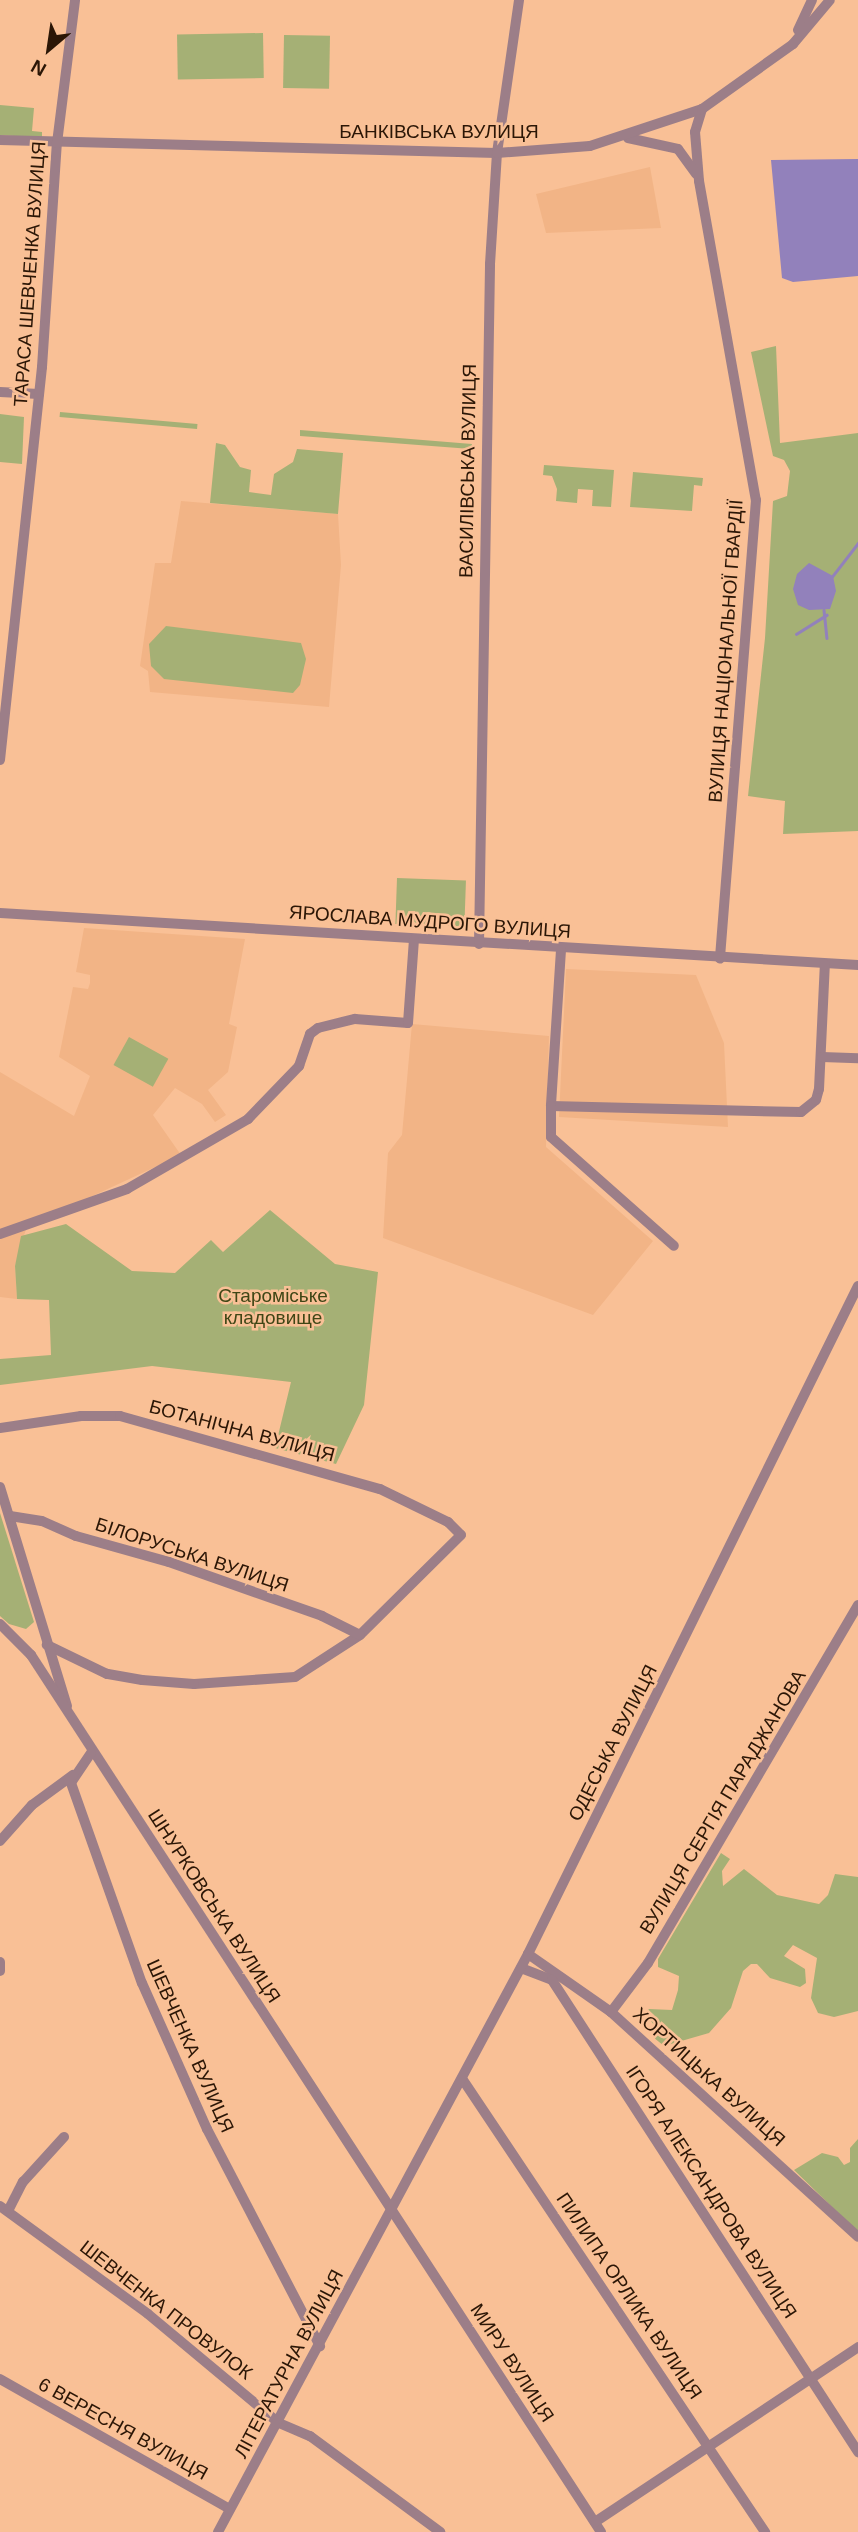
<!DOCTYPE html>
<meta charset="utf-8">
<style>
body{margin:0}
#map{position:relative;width:858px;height:2532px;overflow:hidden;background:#f9c096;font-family:Arial,sans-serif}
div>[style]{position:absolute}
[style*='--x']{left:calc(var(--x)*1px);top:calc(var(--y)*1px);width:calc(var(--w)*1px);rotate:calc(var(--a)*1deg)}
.built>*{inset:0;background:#f2b486}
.green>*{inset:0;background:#a5b075;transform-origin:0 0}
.water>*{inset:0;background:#9281bb}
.stream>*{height:2.5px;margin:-1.25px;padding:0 1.25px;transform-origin:1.25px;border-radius:1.25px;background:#9281bb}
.minor>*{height:10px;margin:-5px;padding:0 5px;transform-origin:5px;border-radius:5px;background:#9c7e88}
span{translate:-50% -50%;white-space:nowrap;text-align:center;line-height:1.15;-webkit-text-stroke:5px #f9c096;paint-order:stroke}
.street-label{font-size:19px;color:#2b1606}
.park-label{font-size:19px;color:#3f4616}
.north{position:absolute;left:14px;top:14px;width:70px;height:70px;-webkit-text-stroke:5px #f9c096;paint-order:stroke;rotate:209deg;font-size:19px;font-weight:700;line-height:28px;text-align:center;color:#2b1606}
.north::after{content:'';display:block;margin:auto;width:24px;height:32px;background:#2b1606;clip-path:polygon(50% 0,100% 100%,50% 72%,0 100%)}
</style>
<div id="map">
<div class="built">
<i style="clip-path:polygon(650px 167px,661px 228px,546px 233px,536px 194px)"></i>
<i style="clip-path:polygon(181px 501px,338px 514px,341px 565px,329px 707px,150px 692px,148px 671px,140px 666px,155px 563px,171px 563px)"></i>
<i style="clip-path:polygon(84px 928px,245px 939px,229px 1024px,237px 1027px,228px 1072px,208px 1090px,226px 1115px,215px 1122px,202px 1104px,175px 1088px,153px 1115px,181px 1155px,71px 1206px,29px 1219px,15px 1266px,17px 1299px,0 1297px,0 1072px,74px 1116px,90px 1076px,59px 1057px,73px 987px,88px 989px,90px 983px,90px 975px,76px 972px)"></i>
<i style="clip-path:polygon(566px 969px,696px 975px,724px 1043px,728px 1127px,559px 1117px)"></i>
<i style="clip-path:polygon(412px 1024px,549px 1036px,546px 1147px,653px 1241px,593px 1315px,383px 1238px,388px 1153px,402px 1135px)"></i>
</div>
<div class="green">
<i style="left:263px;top:33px;width:45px;height:86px;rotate:89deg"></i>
<i style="left:284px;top:35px;width:46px;height:53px;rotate:1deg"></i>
<i style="clip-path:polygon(0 105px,34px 108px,32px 131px,42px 132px,42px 138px,0 135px)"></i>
<i style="clip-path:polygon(776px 346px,780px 443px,858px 433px,858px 831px,783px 834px,785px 801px,748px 796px,765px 638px,773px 501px,787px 496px,790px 471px,784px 460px,773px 456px,751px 352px)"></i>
<i style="left:60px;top:412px;width:138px;height:5px;rotate:5deg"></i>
<i style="clip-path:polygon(0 414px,24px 417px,22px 464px,0 462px)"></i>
<i style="clip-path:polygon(300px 430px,472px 444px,471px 449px,300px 436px)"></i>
<i style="clip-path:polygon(216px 443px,225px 445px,240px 467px,251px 470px,249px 492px,271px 495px,274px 474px,293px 462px,297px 449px,343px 453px,338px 514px,210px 503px)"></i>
<i style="clip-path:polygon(544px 465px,614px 470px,611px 507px,592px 506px,593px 490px,578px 489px,577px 503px,556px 501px,557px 489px,552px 476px,543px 475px)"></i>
<i style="clip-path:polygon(633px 472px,703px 478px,702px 486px,694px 485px,692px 511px,630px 507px)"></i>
<i style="clip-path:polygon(166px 626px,301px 643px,306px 659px,300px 685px,293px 693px,164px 679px,151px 666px,149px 644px)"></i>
<i style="left:397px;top:878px;width:69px;height:46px;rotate:2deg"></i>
<i style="left:129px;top:1037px;width:45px;height:32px;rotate:29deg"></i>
<i style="clip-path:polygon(270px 1210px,335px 1264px,378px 1272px,364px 1405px,336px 1464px,275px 1448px,291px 1382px,152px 1366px,0 1385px,0 1359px,51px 1355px,49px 1300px,17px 1299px,15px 1266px,21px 1236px,66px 1224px,132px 1271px,175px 1273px,211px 1240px,223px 1252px)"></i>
<i style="clip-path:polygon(0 1513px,34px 1622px,26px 1629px,9px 1624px,0 1616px)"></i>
<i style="clip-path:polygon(721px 1853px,730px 1859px,722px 1871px,723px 1886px,744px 1869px,777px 1895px,819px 1904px,828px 1895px,835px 1874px,858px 1877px,858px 2011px,834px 2017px,818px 2013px,811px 1998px,817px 1958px,793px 1945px,784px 1956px,805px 1969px,806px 1983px,800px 1987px,770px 1978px,757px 1964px,751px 1964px,743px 1971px,731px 2008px,709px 2033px,664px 2046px,653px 2037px,657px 2030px,646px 2013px,649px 2009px,672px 2010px,678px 1990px,679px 1976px,658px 1967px,658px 1959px)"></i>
<i style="clip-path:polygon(858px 2139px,858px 2232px,794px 2170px,822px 2153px,838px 2157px,844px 2165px,850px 2162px,850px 2148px)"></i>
</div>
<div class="water">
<i style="clip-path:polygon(858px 159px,858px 276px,793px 282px,782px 278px,771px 160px)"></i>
<i style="clip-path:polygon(809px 563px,833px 576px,836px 591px,830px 609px,809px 610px,798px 605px,793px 589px,797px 574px)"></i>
</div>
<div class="stream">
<i style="--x:831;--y:578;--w:44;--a:-52.4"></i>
<i style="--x:824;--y:610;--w:28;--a:84"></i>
<i style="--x:796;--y:634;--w:36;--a:-32"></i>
</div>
<div class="minor">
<i style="--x:798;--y:30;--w:33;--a:-65"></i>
<i style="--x:702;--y:109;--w:24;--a:107"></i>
<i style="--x:695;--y:132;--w:49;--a:85.3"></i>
<i style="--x:699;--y:181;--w:324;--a:79.9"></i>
<i style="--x:756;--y:500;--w:460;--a:94.5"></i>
<i style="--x:628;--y:138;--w:51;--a:12.4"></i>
<i style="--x:678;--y:149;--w:31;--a:54"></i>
<i style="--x:0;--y:140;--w:497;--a:1.5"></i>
<i style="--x:497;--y:153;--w:93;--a:-4.3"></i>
<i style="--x:590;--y:146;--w:118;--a:-18.3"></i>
<i style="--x:702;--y:109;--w:112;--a:-35.5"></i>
<i style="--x:793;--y:44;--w:57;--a:-49.9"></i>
<i style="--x:0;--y:392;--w:39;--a:3"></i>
<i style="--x:0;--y:760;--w:395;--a:-83.9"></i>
<i style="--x:42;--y:367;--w:225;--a:-86.2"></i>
<i style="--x:57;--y:143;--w:144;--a:-82.8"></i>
<i style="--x:0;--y:913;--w:860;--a:3.47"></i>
<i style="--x:479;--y:944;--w:680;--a:-89.07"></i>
<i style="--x:490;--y:264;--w:111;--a:-86.4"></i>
<i style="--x:497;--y:153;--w:155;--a:-81.8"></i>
<i style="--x:561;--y:950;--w:156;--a:93.7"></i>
<i style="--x:551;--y:1106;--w:250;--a:1.4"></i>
<i style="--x:801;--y:1112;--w:19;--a:-39"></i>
<i style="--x:816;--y:1100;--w:11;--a:-75"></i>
<i style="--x:819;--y:1089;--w:125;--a:-87.3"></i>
<i style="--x:822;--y:1057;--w:36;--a:2"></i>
<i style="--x:551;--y:1106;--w:31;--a:90"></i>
<i style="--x:551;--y:1137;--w:164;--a:41.5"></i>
<i style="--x:0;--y:1234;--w:135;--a:-19.5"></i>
<i style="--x:127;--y:1189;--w:140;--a:-30"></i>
<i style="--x:248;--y:1119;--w:74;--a:-46.1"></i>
<i style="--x:299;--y:1066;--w:34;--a:-71"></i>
<i style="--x:310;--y:1034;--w:10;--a:-37"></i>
<i style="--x:318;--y:1028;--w:38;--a:-14"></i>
<i style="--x:355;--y:1019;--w:53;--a:4.3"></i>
<i style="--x:408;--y:1023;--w:84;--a:-85.9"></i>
<i style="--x:0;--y:1428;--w:82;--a:-8.4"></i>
<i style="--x:81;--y:1416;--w:39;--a:0"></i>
<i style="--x:120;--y:1416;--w:270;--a:15.7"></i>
<i style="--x:380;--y:1489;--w:76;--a:25.9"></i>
<i style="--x:448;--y:1522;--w:18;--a:45"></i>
<i style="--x:461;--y:1535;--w:142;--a:135.3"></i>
<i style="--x:360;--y:1635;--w:77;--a:147.1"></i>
<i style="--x:295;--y:1677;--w:101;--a:176"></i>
<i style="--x:194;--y:1684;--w:52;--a:-175.6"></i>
<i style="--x:142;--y:1680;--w:36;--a:-170"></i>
<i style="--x:107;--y:1674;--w:67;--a:-154.2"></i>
<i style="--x:0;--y:1487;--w:229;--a:73"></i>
<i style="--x:10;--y:1516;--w:32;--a:9"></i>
<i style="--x:42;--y:1521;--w:37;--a:24"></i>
<i style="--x:76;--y:1536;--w:97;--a:15.6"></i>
<i style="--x:169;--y:1562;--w:162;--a:19.4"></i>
<i style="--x:322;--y:1616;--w:42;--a:26.6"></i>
<i style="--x:0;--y:1624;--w:44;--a:45"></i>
<i style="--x:31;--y:1655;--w:1046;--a:56.98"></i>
<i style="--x:91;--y:1753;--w:36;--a:124"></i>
<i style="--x:71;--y:1783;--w:212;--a:70.5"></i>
<i style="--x:142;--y:1983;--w:160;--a:66"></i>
<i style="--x:207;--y:2129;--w:245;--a:62.5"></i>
<i style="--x:0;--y:1841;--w:48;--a:-48.4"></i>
<i style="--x:32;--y:1805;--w:51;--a:-36.2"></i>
<i style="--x:528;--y:1954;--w:101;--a:34.9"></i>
<i style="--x:611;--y:2012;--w:334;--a:42.3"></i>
<i style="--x:0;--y:1962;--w:9;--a:90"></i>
<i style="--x:521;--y:1968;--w:33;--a:21"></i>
<i style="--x:552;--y:1980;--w:563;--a:57.04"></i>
<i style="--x:611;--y:2012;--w:61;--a:-52.9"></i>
<i style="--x:648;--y:1963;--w:415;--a:-59.6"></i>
<i style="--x:463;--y:2080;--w:544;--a:56.25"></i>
<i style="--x:0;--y:2206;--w:183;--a:36.1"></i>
<i style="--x:148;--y:2314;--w:170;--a:39.8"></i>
<i style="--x:279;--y:2423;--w:34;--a:23"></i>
<i style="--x:310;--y:2436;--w:162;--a:36.4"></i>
<i style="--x:8;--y:2211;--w:33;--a:-63"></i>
<i style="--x:23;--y:2182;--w:61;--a:-47.7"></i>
<i style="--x:0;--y:2379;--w:264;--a:29.5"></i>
<i style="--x:595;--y:2522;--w:316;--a:-33.6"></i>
<i style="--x:218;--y:2532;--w:656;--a:-61.79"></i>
<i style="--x:528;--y:1954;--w:745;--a:-63.71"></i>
</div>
<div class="street-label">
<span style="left:439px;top:132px">БАНКІВСЬКА ВУЛИЦЯ</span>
<span style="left:30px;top:274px;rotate:-86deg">ТАРАСА ШЕВЧЕНКА ВУЛИЦЯ</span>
<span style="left:468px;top:471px;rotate:-89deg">ВАСИЛІВСЬКА ВУЛИЦЯ</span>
<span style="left:726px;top:651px;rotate:-86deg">ВУЛИЦЯ НАЦІОНАЛЬНОЇ ГВАРДІЇ</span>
<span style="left:430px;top:922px;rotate:4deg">ЯРОСЛАВА МУДРОГО ВУЛИЦЯ</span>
<span style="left:242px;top:1431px;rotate:15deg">БОТАНІЧНА ВУЛИЦЯ</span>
<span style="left:192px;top:1555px;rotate:18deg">БІЛОРУСЬКА ВУЛИЦЯ</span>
<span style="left:613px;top:1743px;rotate:-63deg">ОДЕСЬКА ВУЛИЦЯ</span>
<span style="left:723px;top:1802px;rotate:-59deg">ВУЛИЦЯ СЕРГІЯ ПАРАДЖАНОВА</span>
<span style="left:214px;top:1906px;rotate:57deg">ШНУРКОВСЬКА ВУЛИЦЯ</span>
<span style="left:190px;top:2046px;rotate:66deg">ШЕВЧЕНКА ВУЛИЦЯ</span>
<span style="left:709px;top:2077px;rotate:42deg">ХОРТИЦЬКА ВУЛИЦЯ</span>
<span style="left:711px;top:2192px;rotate:57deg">ІГОРЯ АЛЕКСАНДРОВА ВУЛИЦЯ</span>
<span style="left:629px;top:2296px;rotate:56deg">ПИЛИПА ОРЛИКА ВУЛИЦЯ</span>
<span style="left:166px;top:2310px;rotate:38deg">ШЕВЧЕНКА ПРОВУЛОК</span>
<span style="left:512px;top:2363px;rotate:57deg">МИРУ ВУЛИЦЯ</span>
<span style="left:289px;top:2364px;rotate:-62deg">ЛІТЕРАТУРНА ВУЛИЦЯ</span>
<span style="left:123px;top:2429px;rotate:29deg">6 ВЕРЕСНЯ ВУЛИЦЯ</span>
</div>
<div class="park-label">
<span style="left:273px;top:1307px">Староміське<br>кладовище</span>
</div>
<div class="north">N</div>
</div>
